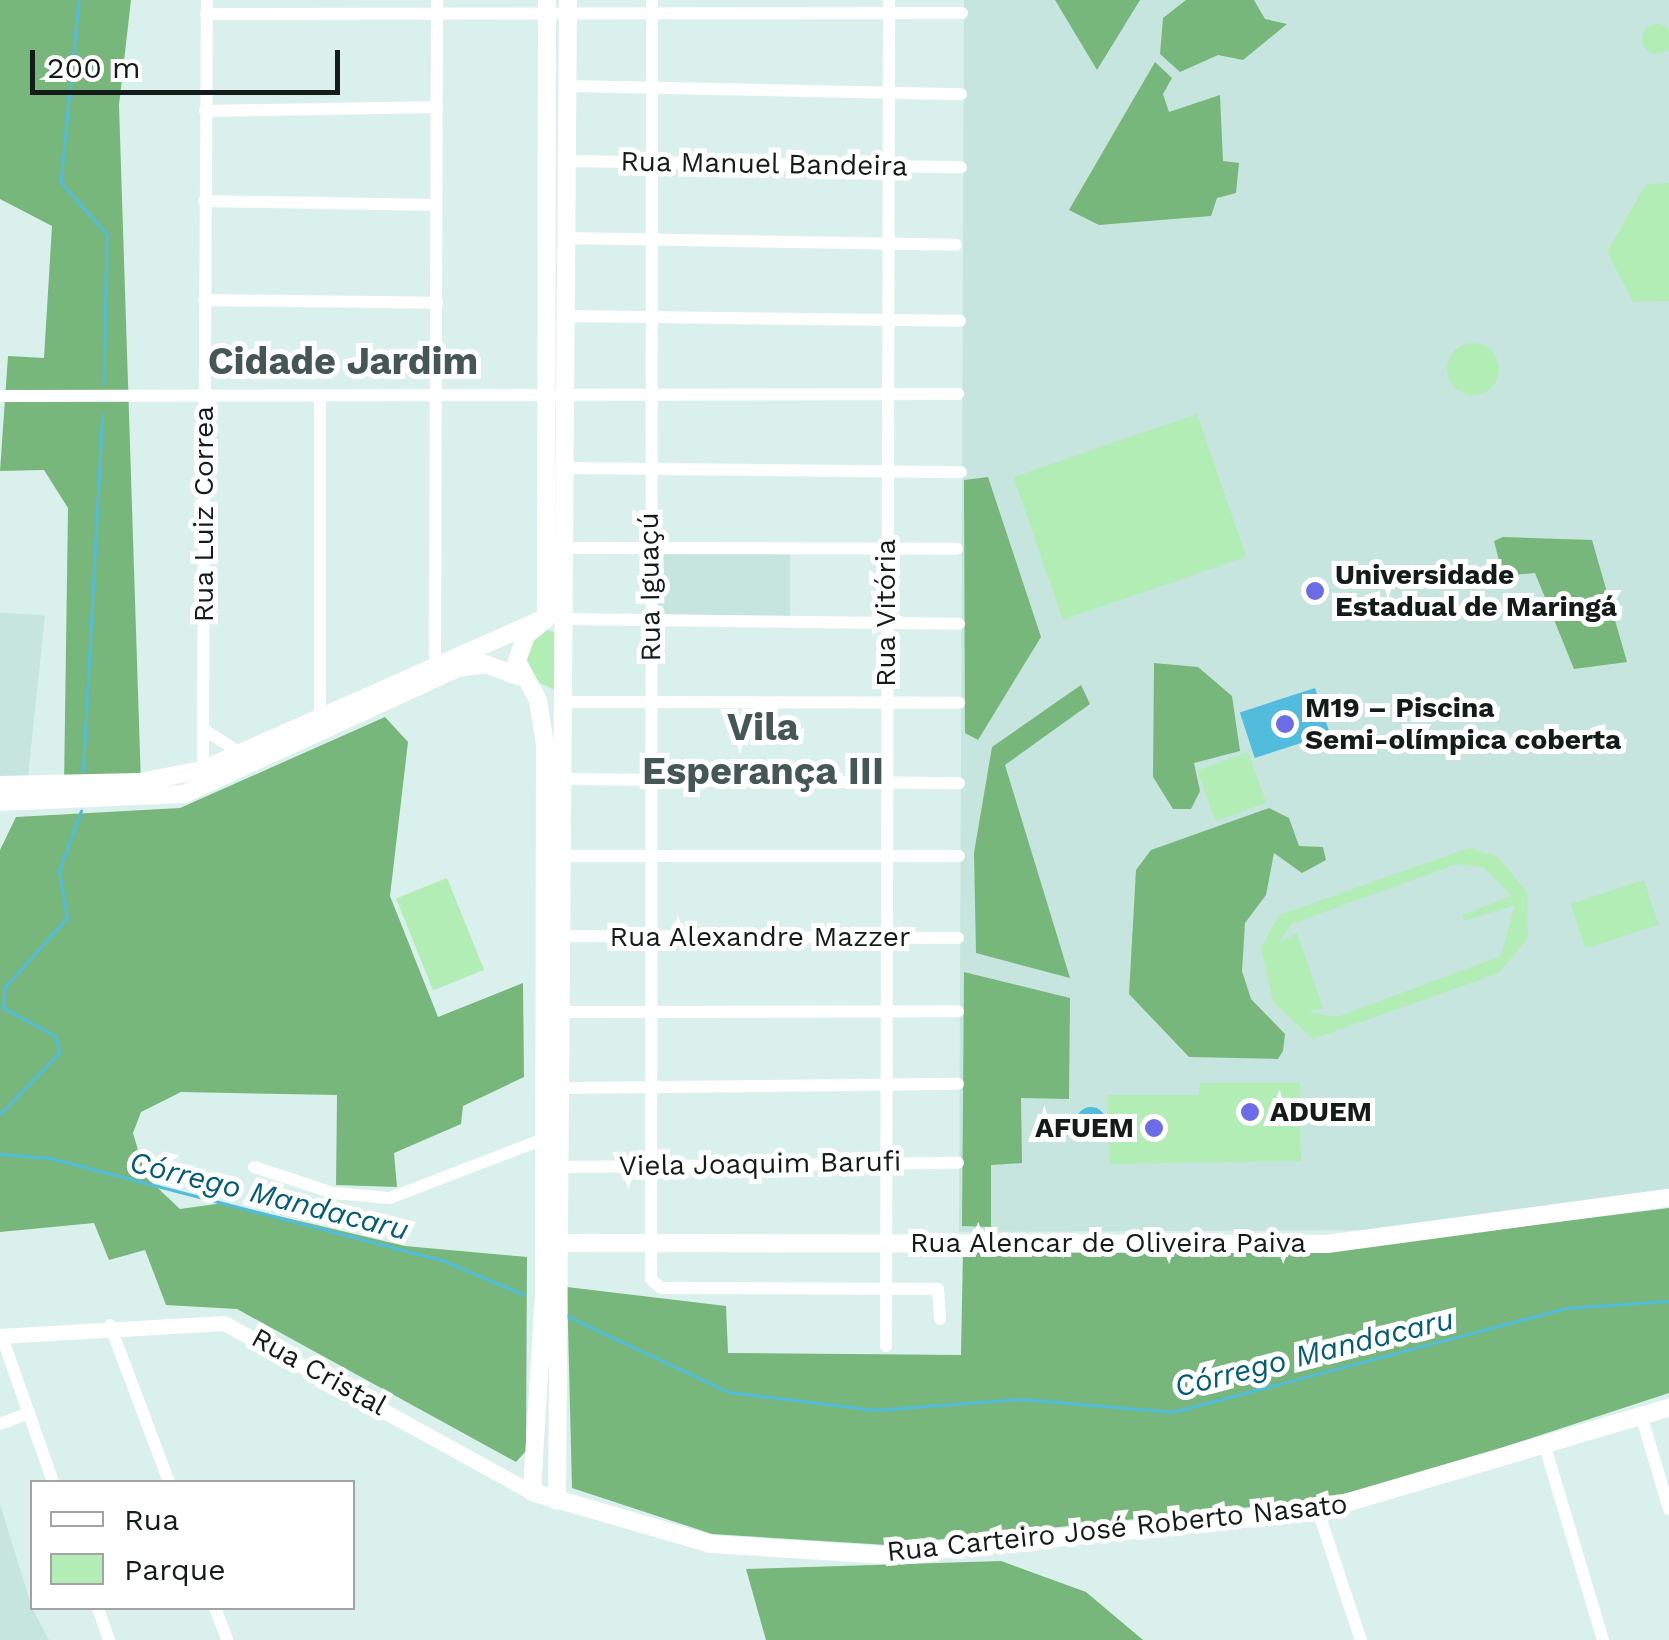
<!DOCTYPE html>
<meta charset="utf-8">
<style>
body{margin:0}
#map{position:relative;width:1669px;height:1640px;overflow:hidden;background:#daf0ec;font-family:"Work Sans",sans-serif}
div>[style]{position:absolute}
[style*='--x']{left:calc(var(--x)*1px);top:calc(var(--y)*1px);width:calc(var(--w)*1px);rotate:calc(var(--a)*1deg)}
.built>*{inset:0;background:#c6e5df;transform-origin:0 0}
.green>*{inset:0;background:#b2edb5;transform-origin:0 0}
.round{border-radius:50%}
.forest>*{inset:0;background:#77b77b}
.water>*{inset:0;background:#52bcdd;transform-origin:0 0}
.stream>*{height:2.5px;margin:-1.25px;padding:0 1.25px;transform-origin:1.25px;border-radius:1.25px;background:#52bcdd}
.minor>*{height:12px;margin:-6px;padding:0 6px;transform-origin:6px;border-radius:6px;background:#fff}
.tertiary>*{height:15px;margin:-7.5px;padding:0 7.5px;transform-origin:7.5px;border-radius:7.5px;background:#fff}
.secondary>*{height:18px;margin:-9px;padding:0 9px;transform-origin:9px;border-radius:9px;background:#fff}
.dots>*{width:28px;height:28px;translate:-50% -50%;box-sizing:border-box;border:5px solid #fff;border-radius:50%}
span{translate:-50% -50%;white-space:nowrap;text-align:center;line-height:1.15;-webkit-text-stroke:10px #fff;paint-order:stroke}
.street-label{font-size:28px;color:#141c1a}
.poi-label{font-size:28px;color:#141c1a;font-weight:700}
.left{translate:0 -50%;text-align:left}
.right{translate:-100% -50%;text-align:right}
.water-label{font-size:30px;color:#005d74;font-style:italic}
.district-label{font-size:38px;color:#455754;font-weight:700}
.legend{position:absolute;left:30px;top:1480px;width:325px;height:130px;box-sizing:border-box;background:#fff;border:2px solid #a1a4a3;margin:0;padding:12px 18px;list-style:none;font-size:30px;color:#141c1a}
.legend li{display:flex;align-items:center;gap:20px;height:50px}
.legend b{width:50px;border:2px solid #a1a4a3}
.scale{position:absolute;left:30px;top:50px;width:310px;height:45px;box-sizing:border-box;border:5px solid #141c1a;border-top:0;padding-left:12px;font-size:30px;line-height:35px;white-space:nowrap;color:#141c1a;-webkit-text-stroke:8px #fff;paint-order:stroke}
</style>
<div id="map">
<div class="built">
<i style="clip-path:polygon(964px 0,1669px 0,1669px 1192px,1389px 1230px,959px 1232px)"></i>
<i style="left:649px;top:549px;width:141px;height:71px"></i>
<i style="clip-path:polygon(0 613px,45px 615px,27px 786px,0 785px)"></i>
<i style="clip-path:polygon(0 1504px,32px 1608px,49px 1640px,0 1640px)"></i>
</div>
<div class="green">
<i class="round" style="left:1642px;top:24px;width:30px;height:30px"></i>
<i style="clip-path:polygon(1669px 183px,1669px 301px,1633px 302px,1607px 252px,1646px 184px)"></i>
<i class="round" style="left:1447px;top:343px;width:52px;height:52px"></i>
<i style="left:1197px;top:414px;width:151px;height:194px;rotate:71deg"></i>
<i style="clip-path:polygon(545px 629px,556px 633px,555px 690px,527px 677px,524px 649px)"></i>
<i style="left:1248px;top:752px;width:54px;height:54px;rotate:70deg"></i>
<i style="clip-path:polygon(evenodd,1469px 848px,1498px 857px,1527px 892px,1528px 938px,1499px 973px,1313px 1039px,1273px 1002px,1261px 947px,1279px 915px,1469px 848px,1457px 864px,1484px 868px,1512px 896px,1462px 915px,1464px 921px,1515px 905px,1501px 956px,1337px 1017px,1307px 1012px,1323px 1008px,1297px 933px,1278px 943px,1291px 924px,1457px 864px)"></i>
<i style="left:447px;top:878px;width:99px;height:55px;rotate:68deg"></i>
<i style="left:1644px;top:880px;width:47px;height:77px;rotate:72deg"></i>
<i style="clip-path:polygon(1200px 1083px,1300px 1083px,1301px 1161px,1109px 1164px,1108px 1095px,1199px 1095px)"></i>
</div>
<div class="forest">
<i style="clip-path:polygon(0 0,131px 0,119px 105px,141px 785px,64px 786px,68px 508px,44px 470px,0 471px,8px 356px,44px 358px,52px 226px,0 199px)"></i>
<i style="clip-path:polygon(1055px 0,1140px 0,1097px 70px)"></i>
<i style="clip-path:polygon(1186px 0,1254px 0,1265px 19px,1287px 24px,1243px 60px,1218px 55px,1180px 72px,1160px 54px,1163px 18px)"></i>
<i style="clip-path:polygon(1155px 62px,1172px 78px,1163px 94px,1169px 112px,1220px 95px,1223px 161px,1239px 163px,1236px 193px,1217px 198px,1211px 216px,1099px 225px,1069px 210px)"></i>
<i style="clip-path:polygon(988px 477px,1041px 637px,978px 740px,965px 733px,964px 480px)"></i>
<i style="clip-path:polygon(1503px 537px,1592px 540px,1627px 662px,1574px 669px,1535px 573px,1503px 576px,1494px 541px)"></i>
<i style="clip-path:polygon(1154px 663px,1198px 667px,1232px 696px,1240px 751px,1194px 763px,1200px 791px,1191px 809px,1173px 809px,1153px 777px)"></i>
<i style="clip-path:polygon(1081px 685px,1090px 704px,1005px 765px,1070px 978px,976px 953px,974px 853px,992px 747px)"></i>
<i style="clip-path:polygon(385px 717px,408px 742px,390px 896px,438px 1017px,523px 983px,524px 1077px,463px 1106px,461px 1124px,394px 1153px,397px 1187px,336px 1185px,337px 1095px,181px 1092px,141px 1112px,133px 1133px,146px 1177px,180px 1209px,223px 1203px,405px 1246px,527px 1257px,526px 1451px,516px 1462px,237px 1309px,166px 1305px,145px 1250px,109px 1260px,94px 1223px,0 1232px,0 850px,16px 817px,180px 808px)"></i>
<i style="clip-path:polygon(1269px 808px,1289px 818px,1299px 846px,1323px 847px,1326px 860px,1302px 873px,1274px 853px,1266px 895px,1245px 923px,1242px 971px,1251px 999px,1285px 1034px,1283px 1051px,1278px 1059px,1189px 1057px,1129px 994px,1136px 870px,1151px 850px)"></i>
<i style="clip-path:polygon(964px 972px,1070px 998px,1069px 1099px,1021px 1098px,1022px 1163px,991px 1165px,991px 1227px,962px 1226px)"></i>
<i style="clip-path:polygon(1669px 1208px,1669px 1393px,1400px 1481px,1317px 1500px,887px 1545px,712px 1534px,572px 1488px,567px 1287px,726px 1306px,728px 1353px,961px 1355px,963px 1250px,1326px 1251px)"></i>
<i style="clip-path:polygon(1001px 1561px,1086px 1592px,1143px 1640px,766px 1640px,746px 1569px)"></i>
</div>
<div class="water">
<i style="left:1315px;top:688px;width:48px;height:79px;rotate:72deg"></i>
<i class="round" style="left:1076px;top:1107px;width:30px;height:30px"></i>
</div>
<div class="stream">
<i style="--x:79;--y:0;--w:183;--a:95.6"></i>
<i style="--x:61;--y:182;--w:69;--a:48.5"></i>
<i style="--x:107;--y:234;--w:150;--a:91.1"></i>
<i style="--x:83;--y:771;--w:357;--a:-86.9"></i>
<i style="--x:0;--y:1114;--w:85;--a:-46"></i>
<i style="--x:59;--y:1053;--w:16;--a:-101"></i>
<i style="--x:56;--y:1037;--w:60;--a:-151.3"></i>
<i style="--x:3;--y:1008;--w:21;--a:-85"></i>
<i style="--x:5;--y:987;--w:93;--a:-48.1"></i>
<i style="--x:67;--y:918;--w:48;--a:-99.7"></i>
<i style="--x:59;--y:871;--w:64;--a:-69.9"></i>
<i style="--x:0;--y:1154;--w:50;--a:4.6"></i>
<i style="--x:50;--y:1158;--w:405;--a:14.6"></i>
<i style="--x:442;--y:1260;--w:88;--a:22.8"></i>
<i style="--x:565;--y:1315;--w:181;--a:25.2"></i>
<i style="--x:729;--y:1392;--w:147;--a:7"></i>
<i style="--x:875;--y:1410;--w:146;--a:-4.3"></i>
<i style="--x:1021;--y:1399;--w:153;--a:4.9"></i>
<i style="--x:1173;--y:1412;--w:407;--a:-14.8"></i>
<i style="--x:1566;--y:1308;--w:103;--a:-3.9"></i>
</div>
<div class="minor">
<i style="--x:652;--y:0;--w:1279;--a:90.04"></i>
<i style="--x:651;--y:1279;--w:13;--a:42"></i>
<i style="--x:661;--y:1288;--w:277;--a:0.2"></i>
<i style="--x:938;--y:1289;--w:30;--a:86"></i>
<i style="--x:206;--y:14;--w:756;--a:-0.08"></i>
<i style="--x:568;--y:86;--w:393;--a:1.2"></i>
<i style="--x:205;--y:111;--w:232;--a:-1"></i>
<i style="--x:566;--y:161;--w:395;--a:0.9"></i>
<i style="--x:204;--y:201;--w:232;--a:1"></i>
<i style="--x:565;--y:238;--w:391;--a:1"></i>
<i style="--x:204;--y:300;--w:233;--a:0.7"></i>
<i style="--x:564;--y:316;--w:396;--a:0.7"></i>
<i style="--x:0;--y:396;--w:958;--a:-0.12"></i>
<i style="--x:320;--y:400;--w:315;--a:90"></i>
<i style="--x:563;--y:468;--w:398;--a:0.6"></i>
<i style="--x:563;--y:548;--w:394;--a:0.1"></i>
<i style="--x:564;--y:619;--w:395;--a:0.7"></i>
<i style="--x:435;--y:662;--w:660;--a:-89.83"></i>
<i style="--x:565;--y:702;--w:394;--a:0.1"></i>
<i style="--x:203;--y:729;--w:729;--a:-89.69"></i>
<i style="--x:203;--y:774;--w:45;--a:-90"></i>
<i style="--x:203;--y:729;--w:46;--a:32.7"></i>
<i style="--x:565;--y:779;--w:394;--a:0.6"></i>
<i style="--x:564;--y:856;--w:395;--a:0"></i>
<i style="--x:562;--y:936;--w:396;--a:0.3"></i>
<i style="--x:563;--y:1012;--w:395;--a:-0.1"></i>
<i style="--x:562;--y:1088;--w:396;--a:-0.6"></i>
<i style="--x:254;--y:1167;--w:83;--a:18.2"></i>
<i style="--x:333;--y:1193;--w:57;--a:5"></i>
<i style="--x:390;--y:1198;--w:165;--a:-21"></i>
<i style="--x:562;--y:1167;--w:396;--a:-0.6"></i>
<i style="--x:110;--y:1325;--w:168;--a:69.4"></i>
<i style="--x:2;--y:1337;--w:154;--a:70.6"></i>
<i style="--x:886;--y:1346;--w:1346;--a:-89.87"></i>
<i style="--x:1642;--y:1418;--w:95;--a:73.5"></i>
<i style="--x:0;--y:1424;--w:31;--a:-21"></i>
<i style="--x:1546;--y:1450;--w:198;--a:73.3"></i>
<i style="--x:1318;--y:1511;--w:136;--a:71.6"></i>
<i style="--x:98;--y:1608;--w:34;--a:71"></i>
<i style="--x:215;--y:1608;--w:34;--a:69"></i>
</div>
<div class="tertiary">
<i style="--x:0;--y:1336;--w:224;--a:-3.3"></i>
<i style="--x:224;--y:1323;--w:351;--a:28.8"></i>
</div>
<div class="secondary">
<i style="--x:547;--y:0;--w:619;--a:90.09"></i>
<i style="--x:546;--y:619;--w:26;--a:140"></i>
<i style="--x:526;--y:636;--w:27;--a:110"></i>
<i style="--x:517;--y:661;--w:44;--a:61.7"></i>
<i style="--x:538;--y:700;--w:45;--a:81"></i>
<i style="--x:545;--y:744;--w:550;--a:90.1"></i>
<i style="--x:544;--y:1294;--w:198;--a:93.5"></i>
<i style="--x:532;--y:1492;--w:186;--a:16.2"></i>
<i style="--x:711;--y:1544;--w:176;--a:3.6"></i>
<i style="--x:887;--y:1555;--w:433;--a:-5.8"></i>
<i style="--x:1318;--y:1511;--w:366;--a:-16.4"></i>
<i style="--x:0;--y:785;--w:140;--a:-1.2"></i>
<i style="--x:140;--y:782;--w:63;--a:-11"></i>
<i style="--x:202;--y:770;--w:371;--a:-23.9"></i>
<i style="--x:0;--y:802;--w:184;--a:-2.5"></i>
<i style="--x:184;--y:794;--w:302;--a:-24.7"></i>
<i style="--x:458;--y:668;--w:27;--a:-8"></i>
<i style="--x:485;--y:664;--w:37;--a:20"></i>
<i style="--x:553;--y:1243;--w:774;--a:0.07"></i>
<i style="--x:1327;--y:1244;--w:345;--a:-7.7"></i>
<i style="--x:557;--y:1501;--w:1501;--a:-89.58"></i>
</div>
<div class="dots">
<i style="left:1315px;top:591px;background:#6c6ce6"></i>
<i style="left:1285px;top:724px;background:#6c6ce6"></i>
<i style="left:1250px;top:1112px;background:#6c6ce6"></i>
<i style="left:1154px;top:1128px;background:#6c6ce6"></i>
</div>
<div class="street-label">
<span style="left:764px;top:164px;rotate:1deg">Rua Manuel Bandeira</span>
<span style="left:204px;top:514px;rotate:-90deg">Rua Luiz Correa</span>
<span style="left:650px;top:587px;rotate:-91deg">Rua Iguaçú</span>
<span style="left:886px;top:613px;rotate:-90deg">Rua Vitória</span>
<span style="left:760px;top:937px">Rua Alexandre Mazzer</span>
<span style="left:760px;top:1164px;rotate:-1deg">Viela Joaquim Barufi</span>
<span style="left:1108px;top:1243px">Rua Alencar de Oliveira Paiva</span>
<span style="left:319px;top:1372px;rotate:29deg">Rua Cristal</span>
<span style="left:1117px;top:1528px;rotate:-6deg">Rua Carteiro José Roberto Nasato</span>
</div>
<div class="poi-label">
<span class="left" style="left:1335px;top:591px">Universidade<br>Estadual de Maringá</span>
<span class="left" style="left:1305px;top:724px">M19 – Piscina<br>Semi-olímpica coberta</span>
<span class="left" style="left:1270px;top:1112px">ADUEM</span>
<span class="right" style="left:1134px;top:1128px">AFUEM</span>
</div>
<div class="water-label">
<span style="left:269px;top:1196px;rotate:14deg">Córrego Mandacaru</span>
<span style="left:1314px;top:1353px;rotate:-14deg">Córrego Mandacaru</span>
</div>
<div class="district-label">
<span style="left:343px;top:362px">Cidade Jardim</span>
<span style="left:763px;top:750px">Vila<br>Esperança III</span>
</div>
<ul class="legend">
<li><b style="height:12px;background:#fff"></b>Rua</li>
<li><b style="height:28px;background:#b2edb5"></b>Parque</li>
</ul>
<div class="scale">200 m</div>
</div>
